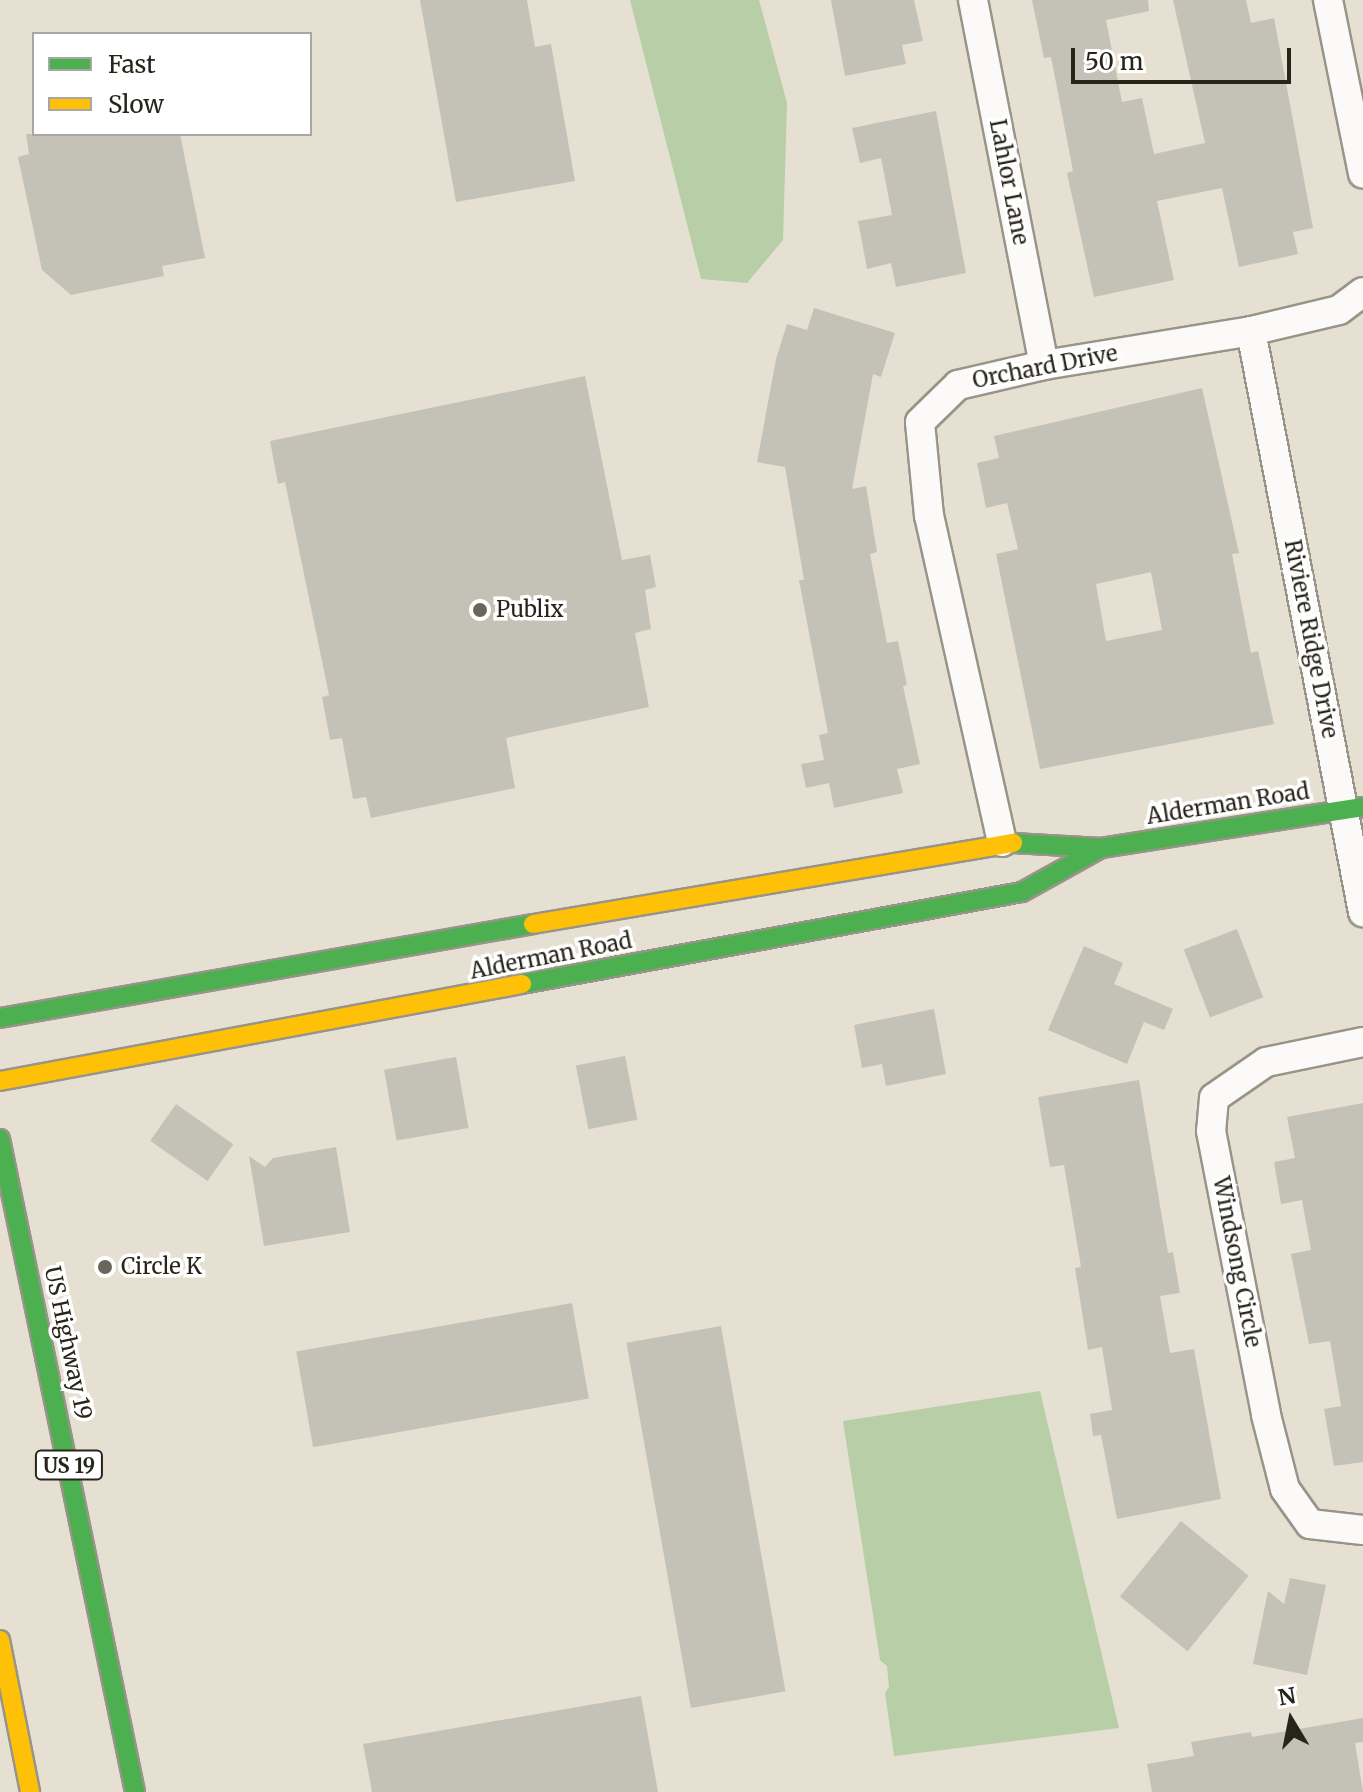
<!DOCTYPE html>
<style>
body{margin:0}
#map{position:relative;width:1363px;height:1792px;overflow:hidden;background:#e5e0d1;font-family:Merriweather,serif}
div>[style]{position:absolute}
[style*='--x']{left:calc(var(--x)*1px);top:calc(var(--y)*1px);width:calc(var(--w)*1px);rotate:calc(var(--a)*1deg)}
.water>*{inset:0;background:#b8cea7}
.building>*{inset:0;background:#c4c2b7;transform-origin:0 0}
.roads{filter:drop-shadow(2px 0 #989489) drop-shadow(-2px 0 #989489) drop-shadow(0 2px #989489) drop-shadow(0 -2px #989489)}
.street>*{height:28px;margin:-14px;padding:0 14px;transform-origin:14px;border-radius:14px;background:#fbfaf8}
.fast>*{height:18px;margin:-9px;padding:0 9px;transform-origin:9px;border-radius:9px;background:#4caf50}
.slow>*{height:18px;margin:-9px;padding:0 9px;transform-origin:9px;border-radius:9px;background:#ffc107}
.dots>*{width:22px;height:22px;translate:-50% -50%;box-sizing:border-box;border:4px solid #fff;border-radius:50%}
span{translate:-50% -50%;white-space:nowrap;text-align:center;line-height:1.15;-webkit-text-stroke:7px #fff;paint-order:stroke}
.shield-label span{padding:2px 6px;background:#fff;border:2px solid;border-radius:6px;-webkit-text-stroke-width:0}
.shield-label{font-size:20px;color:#27241a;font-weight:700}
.street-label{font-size:22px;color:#27241a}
.poi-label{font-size:22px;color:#27241a}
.left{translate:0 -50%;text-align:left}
.legend{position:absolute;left:32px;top:32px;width:280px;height:104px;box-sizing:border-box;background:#fff;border:2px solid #a9a7a3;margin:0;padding:10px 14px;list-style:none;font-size:24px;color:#27241a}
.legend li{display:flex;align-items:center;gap:16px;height:40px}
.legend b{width:40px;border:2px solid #a9a7a3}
.north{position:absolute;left:1251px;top:1680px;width:80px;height:80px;-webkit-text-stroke:6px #fff;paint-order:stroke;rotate:350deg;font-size:22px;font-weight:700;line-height:32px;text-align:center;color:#27241a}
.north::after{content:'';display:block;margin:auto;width:28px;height:36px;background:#27241a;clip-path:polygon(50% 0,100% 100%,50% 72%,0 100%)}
.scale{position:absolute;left:1071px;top:48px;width:220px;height:36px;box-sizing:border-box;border:4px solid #27241a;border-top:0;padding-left:10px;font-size:24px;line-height:28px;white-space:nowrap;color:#27241a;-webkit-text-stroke:6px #fff;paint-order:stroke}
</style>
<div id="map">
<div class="water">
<i style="clip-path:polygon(630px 0,759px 0,787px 103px,783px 240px,747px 283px,701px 279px)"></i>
<i style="clip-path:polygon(1040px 1391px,1119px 1728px,894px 1756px,885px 1693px,889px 1687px,887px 1666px,880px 1660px,843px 1421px)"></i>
</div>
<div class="building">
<i style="clip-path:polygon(420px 0,527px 0,535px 47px,551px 44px,575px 181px,456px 202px)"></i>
<i style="clip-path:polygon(831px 0,914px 0,923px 41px,902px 45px,906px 64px,845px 76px)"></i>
<i style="clip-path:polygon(1032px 0,1148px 0,1149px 11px,1106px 20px,1122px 102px,1142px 98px,1154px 154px,1205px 143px,1173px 0,1246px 0,1251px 23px,1274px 18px,1313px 228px,1293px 232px,1298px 254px,1239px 267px,1222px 188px,1157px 201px,1174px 280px,1094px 297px,1067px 173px,1073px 171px,1051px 57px,1044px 58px)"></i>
<i style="clip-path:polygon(936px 111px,966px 273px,896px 287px,891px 263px,867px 269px,858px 221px,892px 215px,881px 158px,860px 163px,852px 128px)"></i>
<i style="clip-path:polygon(26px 134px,180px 134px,205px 258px,162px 266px,164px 276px,71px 295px,42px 270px,18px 157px,29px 154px)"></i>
<i style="clip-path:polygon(814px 308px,895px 333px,881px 377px,873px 374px,852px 489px,866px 486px,877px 552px,870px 554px,887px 643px,898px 641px,907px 685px,903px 686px,920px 764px,897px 769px,903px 793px,834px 808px,829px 783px,806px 788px,801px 764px,824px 760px,819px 735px,828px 733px,799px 580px,804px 580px,785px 467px,757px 462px,776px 359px,787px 324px,807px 330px)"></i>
<i style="clip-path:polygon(585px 376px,622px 560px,650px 555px,656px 587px,645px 590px,651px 629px,635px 633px,649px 707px,506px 738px,515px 788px,371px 818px,366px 797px,353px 799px,342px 738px,330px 740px,322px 697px,329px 695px,285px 482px,278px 484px,270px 441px)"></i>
<i style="clip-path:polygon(evenodd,1202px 388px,1239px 553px,1232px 554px,1251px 653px,1258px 651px,1274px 724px,1040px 769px,996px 554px,1018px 549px,1007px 503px,986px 508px,977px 463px,999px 458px,994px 436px,1202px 388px,1151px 572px,1162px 630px,1106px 641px,1096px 584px,1151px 572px)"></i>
<i style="left:1237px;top:929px;width:73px;height:57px;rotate:69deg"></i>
<i style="clip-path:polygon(1084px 946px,1123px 963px,1114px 984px,1173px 1009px,1164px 1030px,1144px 1022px,1127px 1064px,1048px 1030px)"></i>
<i style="clip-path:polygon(934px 1009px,946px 1074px,886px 1086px,882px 1064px,862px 1068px,854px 1025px)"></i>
<i style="left:625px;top:1056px;width:65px;height:50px;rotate:79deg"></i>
<i style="left:456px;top:1057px;width:72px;height:73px;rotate:80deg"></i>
<i style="clip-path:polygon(1139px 1080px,1168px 1253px,1173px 1252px,1180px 1293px,1160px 1296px,1170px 1353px,1194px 1349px,1221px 1499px,1117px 1519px,1101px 1435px,1093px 1436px,1090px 1414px,1112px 1410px,1102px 1347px,1088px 1350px,1075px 1268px,1081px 1267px,1064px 1165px,1050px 1167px,1038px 1097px)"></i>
<i style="clip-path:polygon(1363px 1103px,1363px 1462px,1334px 1466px,1324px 1409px,1341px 1406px,1330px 1341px,1309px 1344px,1291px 1254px,1311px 1250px,1302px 1200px,1281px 1204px,1274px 1162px,1295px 1158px,1287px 1117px)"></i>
<i style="left:176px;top:1104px;width:70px;height:45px;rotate:35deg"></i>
<i style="clip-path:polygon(336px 1147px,350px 1232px,264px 1246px,249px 1156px,265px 1167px,273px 1158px)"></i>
<i style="left:572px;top:1303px;width:97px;height:280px;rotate:80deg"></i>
<i style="left:721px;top:1326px;width:371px;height:96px;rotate:80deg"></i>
<i style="left:1181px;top:1521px;width:87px;height:97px;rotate:39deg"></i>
<i style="clip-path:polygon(1290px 1578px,1326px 1585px,1307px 1675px,1253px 1664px,1268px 1591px,1284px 1604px)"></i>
<i style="clip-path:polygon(641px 1696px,658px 1792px,372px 1792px,363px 1744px)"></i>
<i style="clip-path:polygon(1363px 1718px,1363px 1742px,1355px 1743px,1363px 1792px,1152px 1792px,1147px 1764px,1194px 1756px,1191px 1742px,1251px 1732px,1252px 1737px)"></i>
</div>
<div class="roads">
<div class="street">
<i style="--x:973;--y:0;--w:372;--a:79"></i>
<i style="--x:1328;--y:0;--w:177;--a:78.6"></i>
<i style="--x:1251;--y:331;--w:592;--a:79.09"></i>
<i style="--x:1002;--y:842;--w:334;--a:-102.6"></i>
<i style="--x:929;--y:516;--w:94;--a:-95.5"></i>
<i style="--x:920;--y:422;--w:53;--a:-44.2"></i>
<i style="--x:958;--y:385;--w:88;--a:-13.1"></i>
<i style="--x:1044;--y:365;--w:210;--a:-9.3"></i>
<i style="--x:1251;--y:331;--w:90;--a:-13.4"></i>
<i style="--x:1339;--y:310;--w:30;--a:-37"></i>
<i style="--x:1363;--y:1042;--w:99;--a:168.3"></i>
<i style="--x:1266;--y:1062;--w:63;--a:145.3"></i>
<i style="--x:1214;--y:1098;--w:33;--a:95"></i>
<i style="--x:1211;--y:1131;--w:289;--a:79"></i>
<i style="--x:1266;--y:1415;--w:76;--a:75.6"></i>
<i style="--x:1285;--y:1489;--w:43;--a:54.5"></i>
<i style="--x:1310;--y:1524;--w:53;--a:6.5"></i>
</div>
<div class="fast">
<i style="--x:1013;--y:843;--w:88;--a:3.3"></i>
<i style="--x:1101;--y:848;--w:265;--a:-8.9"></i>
<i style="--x:522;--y:984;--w:508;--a:-10.43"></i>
<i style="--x:1022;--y:892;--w:90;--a:-29.1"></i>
<i style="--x:0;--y:1018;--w:541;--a:-10"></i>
<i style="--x:0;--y:1139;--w:667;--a:78.32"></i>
</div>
<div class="slow">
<i style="--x:533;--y:924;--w:487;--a:-9.6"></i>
<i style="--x:0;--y:1081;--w:531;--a:-10.53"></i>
<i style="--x:0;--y:1640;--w:155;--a:78.8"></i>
</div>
</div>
<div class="dots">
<i style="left:480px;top:610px;background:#6a665a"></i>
<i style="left:105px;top:1267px;background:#6a665a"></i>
</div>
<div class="shield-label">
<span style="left:69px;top:1465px">US 19</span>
</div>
<div class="street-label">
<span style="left:1009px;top:182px;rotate:79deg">Lahlor Lane</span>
<span style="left:1045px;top:367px;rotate:-11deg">Orchard Drive</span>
<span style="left:1311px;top:639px;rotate:79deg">Riviere Ridge Drive</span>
<span style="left:1228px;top:804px;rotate:-9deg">Alderman Road</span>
<span style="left:551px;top:956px;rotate:-11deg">Alderman Road</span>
<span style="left:1237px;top:1262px;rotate:79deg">Windsong Circle</span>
<span style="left:68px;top:1343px;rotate:78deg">US Highway 19</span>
</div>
<div class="poi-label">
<span class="left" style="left:496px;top:610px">Publix</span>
<span class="left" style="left:121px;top:1267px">Circle K</span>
</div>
<ul class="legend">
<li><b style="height:10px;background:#4caf50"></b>Fast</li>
<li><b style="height:10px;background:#ffc107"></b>Slow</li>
</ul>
<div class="north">N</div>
<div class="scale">50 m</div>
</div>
